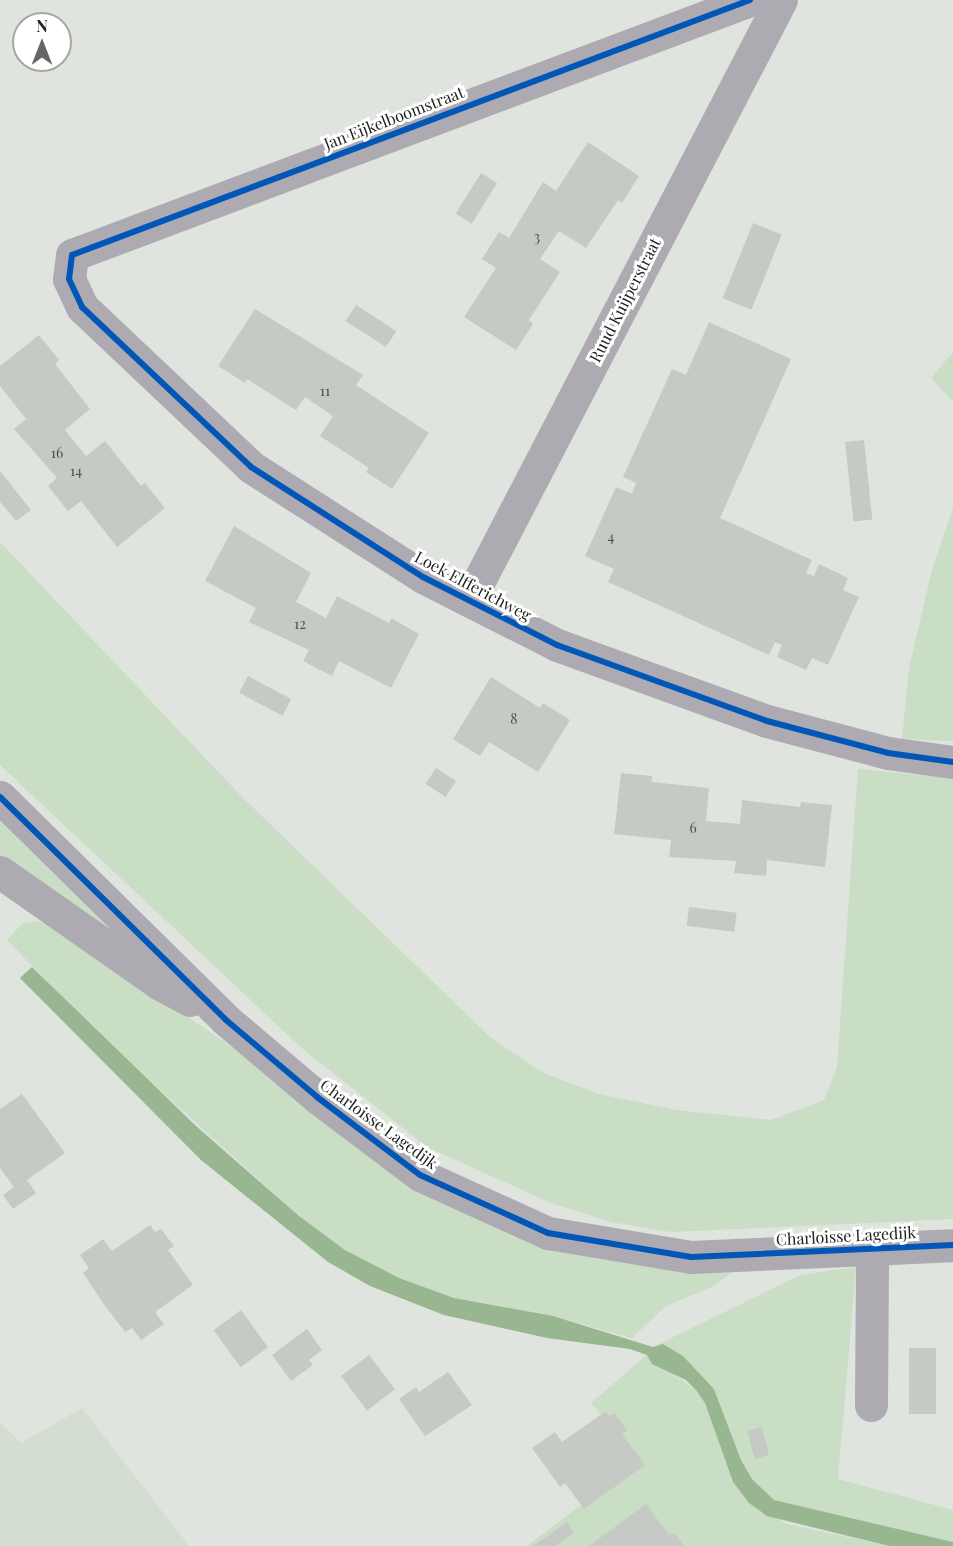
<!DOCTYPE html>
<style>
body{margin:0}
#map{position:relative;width:953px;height:1546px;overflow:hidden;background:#dfe4de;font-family:"Playfair Display",serif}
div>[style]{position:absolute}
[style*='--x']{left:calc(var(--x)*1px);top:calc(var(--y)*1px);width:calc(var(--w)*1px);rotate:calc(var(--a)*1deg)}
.built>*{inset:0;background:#d3ddd0}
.green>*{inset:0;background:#caddc5}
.water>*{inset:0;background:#98b68f}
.building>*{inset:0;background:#c6cac5;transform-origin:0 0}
.minor>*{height:33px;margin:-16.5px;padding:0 16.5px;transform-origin:16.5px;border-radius:16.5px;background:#aeaab1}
.cycleway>*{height:6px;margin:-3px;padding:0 3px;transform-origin:3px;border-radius:3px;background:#0057b8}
span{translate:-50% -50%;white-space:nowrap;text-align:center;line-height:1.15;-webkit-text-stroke:6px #fff;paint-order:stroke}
.number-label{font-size:14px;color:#4c504b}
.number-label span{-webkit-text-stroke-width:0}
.street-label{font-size:16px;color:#20231f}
.north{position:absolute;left:12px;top:12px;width:60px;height:60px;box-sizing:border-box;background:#fff;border:2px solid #a6a7a5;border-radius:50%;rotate:0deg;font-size:16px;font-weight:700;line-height:24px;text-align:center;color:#20231f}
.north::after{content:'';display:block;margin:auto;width:21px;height:27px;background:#636762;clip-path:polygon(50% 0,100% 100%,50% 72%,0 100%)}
</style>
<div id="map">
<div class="built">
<i style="clip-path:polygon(82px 1408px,189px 1546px,0 1546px,0 1423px,21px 1443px)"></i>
</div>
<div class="green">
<i style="clip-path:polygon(953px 352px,953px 401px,931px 378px)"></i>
<i style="clip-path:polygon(953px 508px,953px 741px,902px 739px,909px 668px,932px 570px)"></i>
<i style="clip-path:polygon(0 542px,242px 797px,491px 1038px,543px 1073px,599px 1094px,676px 1110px,771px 1120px,824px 1100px,837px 1067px,858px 769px,953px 778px,953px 1219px,671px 1232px,611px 1222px,551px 1203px,427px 1147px,305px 1051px,0 765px)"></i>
<i style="clip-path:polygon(0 816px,155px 967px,0 859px)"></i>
<i style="clip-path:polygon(38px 921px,54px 926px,235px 1049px,428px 1194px,739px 1267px,714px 1286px,666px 1306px,632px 1338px,553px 1316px,454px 1298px,399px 1278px,345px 1250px,299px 1216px,111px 1046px,7px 940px,23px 923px)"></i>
<i style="clip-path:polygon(856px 1267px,838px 1479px,953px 1510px,953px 1542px,774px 1500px,752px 1479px,741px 1460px,714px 1389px,683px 1356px,653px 1347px,800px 1275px)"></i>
<i style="clip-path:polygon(647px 1355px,696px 1390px,705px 1403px,733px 1482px,751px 1504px,787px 1524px,889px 1546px,527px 1546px,640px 1460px,591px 1403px)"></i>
</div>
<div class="water">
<i style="clip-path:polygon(32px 967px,196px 1126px,299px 1216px,345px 1250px,399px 1278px,454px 1298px,553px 1316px,653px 1347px,663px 1344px,683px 1356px,714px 1389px,741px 1460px,752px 1479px,774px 1500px,953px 1542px,953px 1546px,889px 1546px,767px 1516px,749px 1503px,733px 1482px,705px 1403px,696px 1390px,686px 1380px,652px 1364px,647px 1355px,630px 1349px,547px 1338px,444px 1315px,370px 1286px,328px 1262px,201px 1160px,20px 978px)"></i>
</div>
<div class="building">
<i style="clip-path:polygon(588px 142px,639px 176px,622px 203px,618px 200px,586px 248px,559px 231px,540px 259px,560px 272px,529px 320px,533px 324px,516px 350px,464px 317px,496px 268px,482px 259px,499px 232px,509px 238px,543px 182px,556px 191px)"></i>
<i style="left:481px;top:173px;width:19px;height:48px;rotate:32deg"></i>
<i style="left:753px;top:223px;width:31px;height:81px;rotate:22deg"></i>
<i style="left:356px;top:305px;width:48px;height:19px;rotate:33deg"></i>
<i style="clip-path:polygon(255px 309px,363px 375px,356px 385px,429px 433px,392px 489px,366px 472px,369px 468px,320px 436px,333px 416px,305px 397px,296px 410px,247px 379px,245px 383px,218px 366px)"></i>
<i style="clip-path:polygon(709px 322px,791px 359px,720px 518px,812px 560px,806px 573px,814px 576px,819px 564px,848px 578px,843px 590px,859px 597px,828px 665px,812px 658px,806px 670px,777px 657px,782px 645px,775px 642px,769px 655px,608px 582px,614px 569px,585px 556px,616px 487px,632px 494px,636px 483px,623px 477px,672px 369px,686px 375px)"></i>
<i style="clip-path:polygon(39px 335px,59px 360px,55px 364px,90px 409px,65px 430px,86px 456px,105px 441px,141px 486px,145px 483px,165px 508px,117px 547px,81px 501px,68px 511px,48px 486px,57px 478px,14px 429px,26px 419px,0 386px,0 366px)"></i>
<i style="left:864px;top:440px;width:80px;height:19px;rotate:84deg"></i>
<i style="clip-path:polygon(0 471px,31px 510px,16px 521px,0 502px)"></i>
<i style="clip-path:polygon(234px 526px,311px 573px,296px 602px,326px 618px,337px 596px,389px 623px,391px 618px,419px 634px,391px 688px,339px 661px,332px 676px,303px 661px,309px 650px,249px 622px,256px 608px,205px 581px)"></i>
<i style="left:248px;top:676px;width:49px;height:19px;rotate:28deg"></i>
<i style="clip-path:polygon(491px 677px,540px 708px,543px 703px,570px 720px,538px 772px,489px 742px,480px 756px,453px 739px)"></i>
<i style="left:436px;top:768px;width:24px;height:19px;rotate:33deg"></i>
<i style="clip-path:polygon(621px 773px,652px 776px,652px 782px,709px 788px,706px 821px,740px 824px,742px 800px,800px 807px,801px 802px,832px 805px,825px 867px,767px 860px,766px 876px,734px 873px,736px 861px,669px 857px,671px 840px,614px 834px)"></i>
<i style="left:689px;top:907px;width:48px;height:19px;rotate:7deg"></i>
<i style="clip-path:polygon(22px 1094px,65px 1153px,27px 1180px,36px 1193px,13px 1209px,3px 1195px,14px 1187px,0 1168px,0 1109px)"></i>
<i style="clip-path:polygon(150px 1225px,155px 1232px,161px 1229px,174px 1246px,168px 1250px,193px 1285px,155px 1312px,164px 1324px,141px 1340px,132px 1328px,125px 1332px,103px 1303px,83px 1273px,89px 1268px,80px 1255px,103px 1239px,112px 1251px)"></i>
<i style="left:241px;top:1310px;width:46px;height:34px;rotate:54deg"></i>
<i style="clip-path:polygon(307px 1329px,322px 1350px,309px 1360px,313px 1365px,291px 1381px,272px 1355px)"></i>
<i style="left:909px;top:1348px;width:27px;height:66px"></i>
<i style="left:369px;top:1355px;width:43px;height:35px;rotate:53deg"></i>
<i style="clip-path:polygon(448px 1372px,472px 1405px,425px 1436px,399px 1399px,416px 1387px,419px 1392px)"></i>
<i style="clip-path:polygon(606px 1411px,609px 1416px,614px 1413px,627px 1430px,622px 1434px,645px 1465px,584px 1509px,565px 1483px,560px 1487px,532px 1448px,555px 1432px,562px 1442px)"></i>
<i style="left:762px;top:1427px;width:29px;height:15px;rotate:76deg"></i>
<i style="clip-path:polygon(646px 1504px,669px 1535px,674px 1533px,684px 1546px,589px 1546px)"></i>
<i style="clip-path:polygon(567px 1522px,574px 1533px,556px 1546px,533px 1546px)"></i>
</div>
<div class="minor">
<i style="--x:750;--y:0;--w:724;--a:159.39"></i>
<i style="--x:72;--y:255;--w:24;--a:97"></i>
<i style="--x:69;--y:279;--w:31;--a:65"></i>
<i style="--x:82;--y:307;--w:233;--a:43.4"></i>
<i style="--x:251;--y:467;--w:204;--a:32.6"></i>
<i style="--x:423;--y:577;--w:150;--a:26.9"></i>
<i style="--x:557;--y:645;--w:223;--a:19.9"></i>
<i style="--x:767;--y:721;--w:125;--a:14.8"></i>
<i style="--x:888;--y:753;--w:66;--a:7.9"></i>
<i style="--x:469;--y:600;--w:676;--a:-62.53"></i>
<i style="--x:0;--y:797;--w:317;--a:44.6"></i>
<i style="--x:226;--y:1020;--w:119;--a:40.2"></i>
<i style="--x:317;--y:1097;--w:129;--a:37.1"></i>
<i style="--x:420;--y:1175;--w:141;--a:24.4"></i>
<i style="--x:548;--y:1233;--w:145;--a:9.5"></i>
<i style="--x:691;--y:1257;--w:262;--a:-2.6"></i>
<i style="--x:0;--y:872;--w:195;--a:35"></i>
<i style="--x:160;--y:984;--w:34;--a:28"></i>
<i style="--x:871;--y:1405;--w:156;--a:-89.6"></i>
</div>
<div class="cycleway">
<i style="--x:750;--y:0;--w:724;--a:159.39"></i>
<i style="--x:72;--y:255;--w:24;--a:97"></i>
<i style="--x:69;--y:279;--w:31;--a:65"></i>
<i style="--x:82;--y:307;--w:233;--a:43.4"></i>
<i style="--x:251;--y:467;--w:204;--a:32.6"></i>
<i style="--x:423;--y:577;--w:150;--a:26.9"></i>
<i style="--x:557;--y:645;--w:223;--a:19.9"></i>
<i style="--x:767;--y:721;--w:125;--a:14.8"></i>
<i style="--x:888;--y:753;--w:66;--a:7.9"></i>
<i style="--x:0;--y:797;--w:317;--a:44.6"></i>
<i style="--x:226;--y:1020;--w:119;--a:40.2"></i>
<i style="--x:317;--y:1097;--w:129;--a:37.1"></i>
<i style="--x:420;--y:1175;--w:141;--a:24.4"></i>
<i style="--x:548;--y:1233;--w:145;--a:9.5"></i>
<i style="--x:691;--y:1257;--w:262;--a:-2.6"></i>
</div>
<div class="number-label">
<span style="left:537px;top:237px">3</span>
<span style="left:325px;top:391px">11</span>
<span style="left:57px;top:453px">16</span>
<span style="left:76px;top:471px">14</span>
<span style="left:611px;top:537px">4</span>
<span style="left:300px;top:624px">12</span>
<span style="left:514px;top:719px">8</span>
<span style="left:693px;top:828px">6</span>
</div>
<div class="street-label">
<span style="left:394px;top:118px;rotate:-21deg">Jan Eijkelboomstraat</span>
<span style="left:625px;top:300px;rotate:-63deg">Ruud Kuijperstraat</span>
<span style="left:473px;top:586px;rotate:28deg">Loek Elfferichweg</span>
<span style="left:379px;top:1124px;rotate:36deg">Charloisse Lagedijk</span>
<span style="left:846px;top:1236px;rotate:-3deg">Charloisse Lagedijk</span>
</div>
<div class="north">N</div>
</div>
